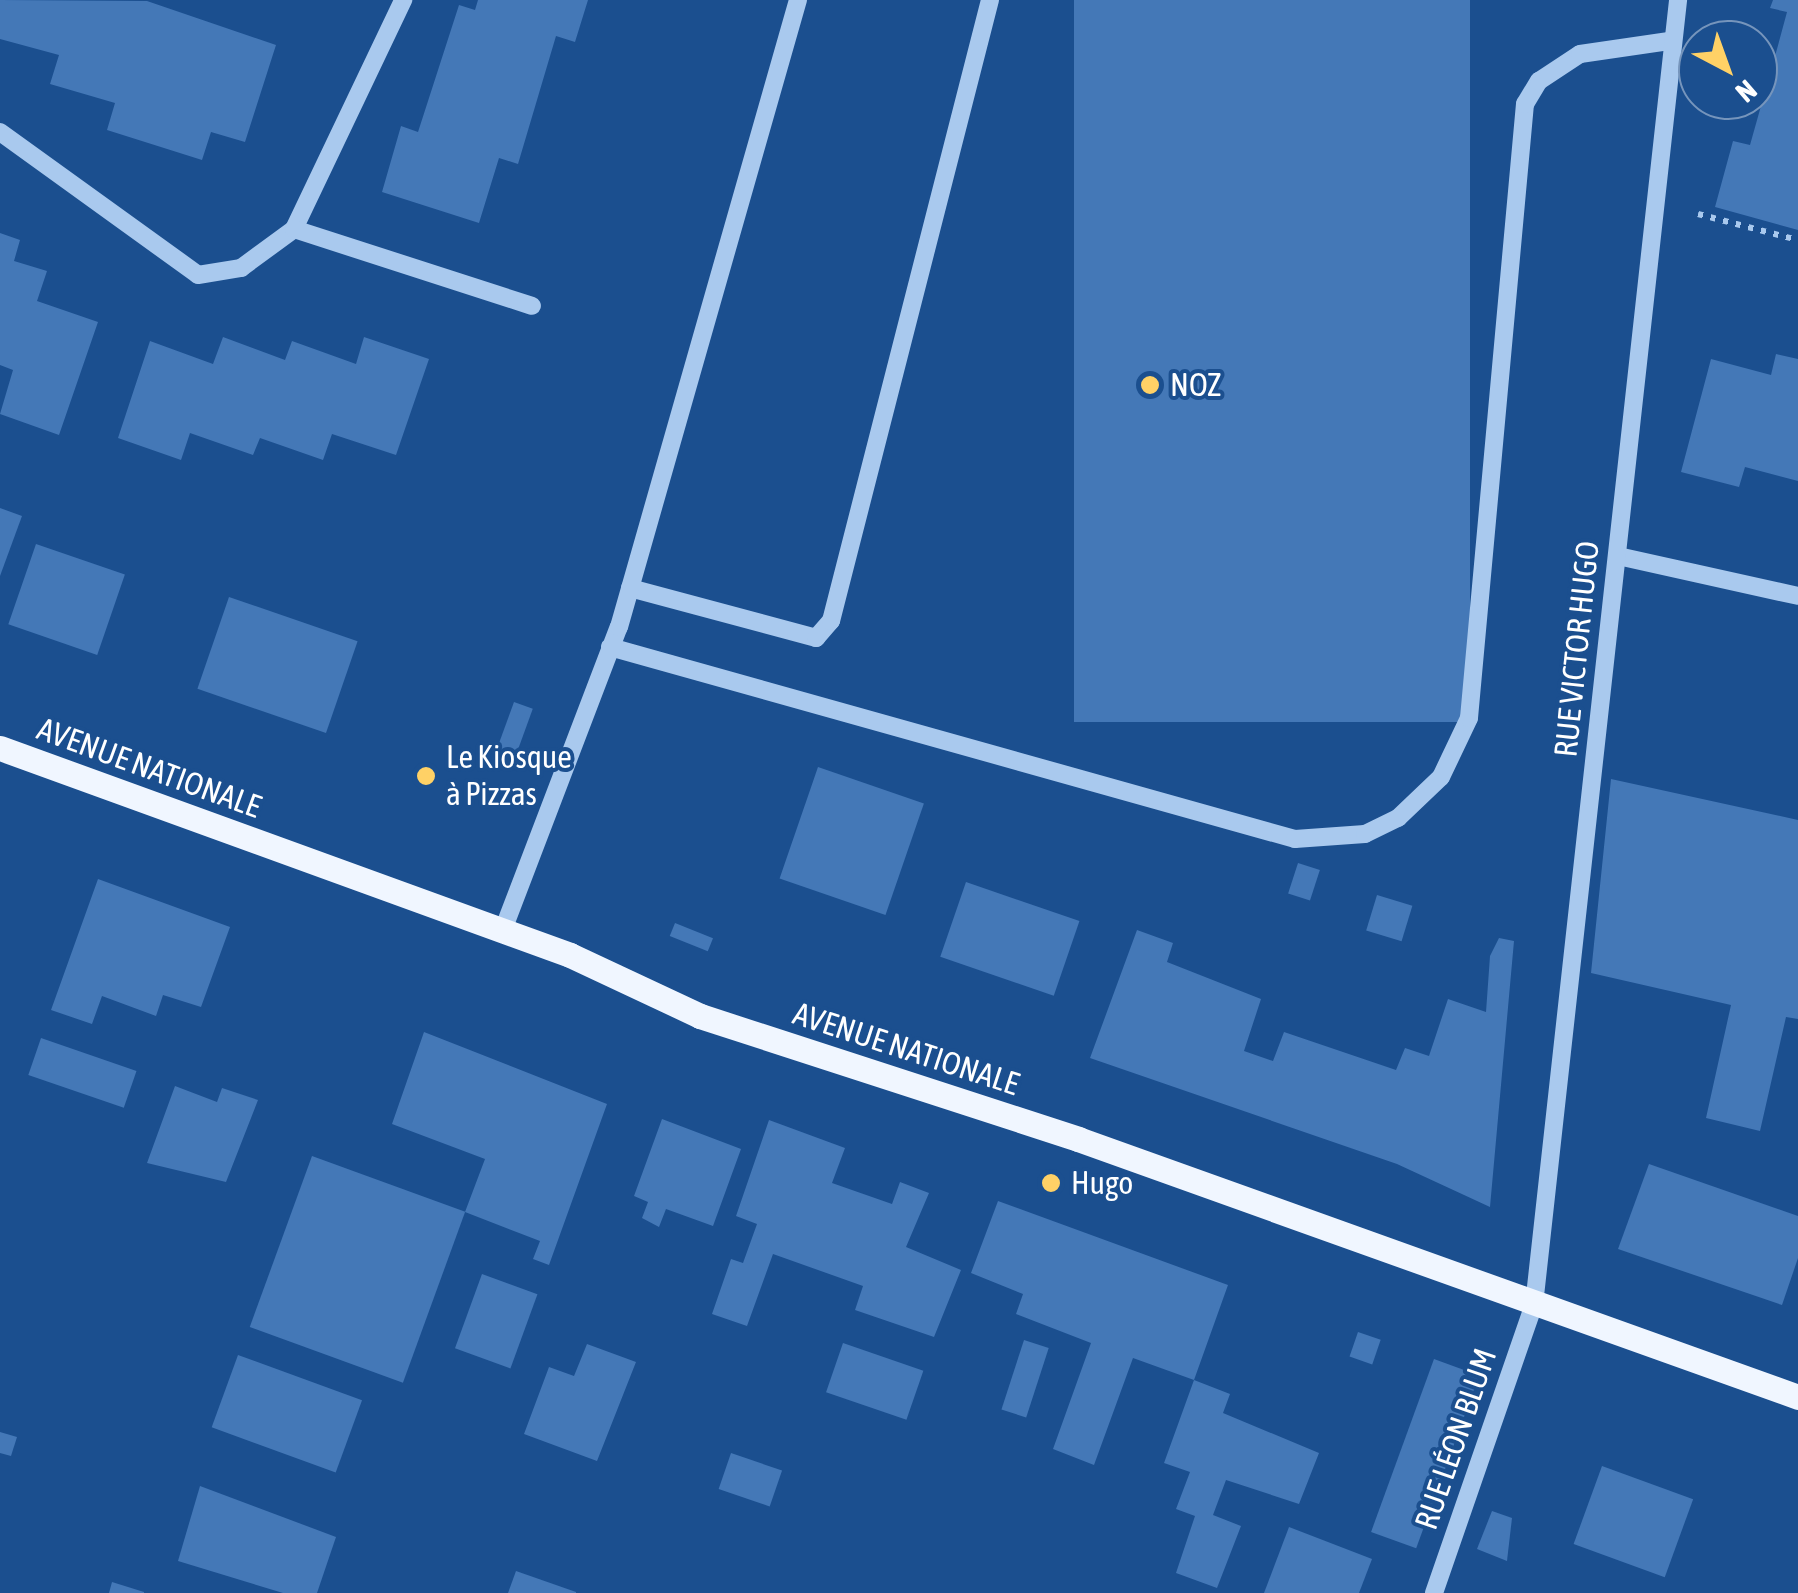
<!DOCTYPE html>
<meta charset="utf-8">
<style>
body{margin:0}
#map{position:relative;width:1798px;height:1593px;overflow:hidden;background:#1b4f8f;font-family:"Asap Condensed",sans-serif}
div>[style]{position:absolute}
[style*='--x']{left:calc(var(--x)*1px);top:calc(var(--y)*1px);width:calc(var(--w)*1px);rotate:calc(var(--a)*1deg)}
.building>*{inset:0;background:#4478b7;transform-origin:0 0}
.path>*{height:6px;margin-top:-3px;transform-origin:0;background:repeating-linear-gradient(90deg,#a9c9ee 0 5px,transparent 0 13px)}
.minor>*{height:18px;margin:-9px;padding:0 9px;transform-origin:9px;border-radius:9px;background:#a9c9ee}
.major>*{height:25px;margin:-12.5px;padding:0 12.5px;transform-origin:12.5px;border-radius:12.5px;background:#f0f6ff}
.dots>*{width:28px;height:28px;translate:-50% -50%;box-sizing:border-box;border:5px solid #1b4f8f;border-radius:50%}
span{translate:-50% -50%;white-space:nowrap;text-align:center;line-height:1.15;-webkit-text-stroke:8px #1b4f8f;paint-order:stroke}
.poi-label{font-size:32px;color:#fff}
.left{translate:0 -50%;text-align:left}
.street-label{font-size:32px;color:#fff}
.north{position:absolute;left:1678px;top:20px;width:100px;height:100px;box-sizing:border-box;background:#1b4f8f;border:2px solid #7695bc;border-radius:50%;rotate:139deg;font-size:28px;font-weight:700;line-height:40px;text-align:center;color:#fff}
.north::after{content:'';display:block;margin:auto;width:35px;height:45px;background:#ffd166;clip-path:polygon(50% 0,100% 100%,50% 72%,0 100%)}
</style>
<div id="map">
<div class="building">
<i style="clip-path:polygon(0 0,147px 1px,276px 45px,245px 142px,211px 132px,202px 160px,107px 130px,115px 103px,50px 84px,59px 55px,0 39px)"></i>
<i style="clip-path:polygon(478px 0,588px 0,575px 42px,556px 36px,518px 164px,499px 158px,479px 223px,382px 192px,401px 126px,418px 132px,459px 5px,475px 10px)"></i>
<i style="left:1074px;top:0;width:396px;height:722px"></i>
<i style="clip-path:polygon(1773px 0,1798px 0,1798px 230px,1715px 207px,1733px 141px,1750px 145px,1777px 49px,1787px 12px,1770px 8px)"></i>
<i style="clip-path:polygon(0 233px,20px 240px,14px 261px,47px 271px,37px 301px,98px 322px,59px 435px,0 414px,13px 370px,0 365px)"></i>
<i style="clip-path:polygon(223px 337px,285px 360px,292px 341px,356px 364px,364px 337px,429px 359px,396px 455px,332px 434px,323px 460px,260px 438px,253px 455px,190px 433px,181px 460px,118px 438px,150px 341px,213px 364px)"></i>
<i style="clip-path:polygon(1776px 354px,1798px 359px,1798px 481px,1745px 467px,1739px 487px,1681px 472px,1711px 359px,1771px 375px)"></i>
<i style="clip-path:polygon(0 508px,22px 516px,0 576px)"></i>
<i style="left:36px;top:544px;width:94px;height:85px;rotate:19deg"></i>
<i style="left:229px;top:597px;width:136px;height:97px;rotate:19deg"></i>
<i style="left:514px;top:702px;width:20px;height:53px;rotate:20deg"></i>
<i style="left:818px;top:767px;width:112px;height:118px;rotate:19deg"></i>
<i style="clip-path:polygon(1611px 779px,1798px 820px,1798px 1019px,1786px 1017px,1760px 1131px,1706px 1118px,1731px 1005px,1591px 973px)"></i>
<i style="left:1298px;top:863px;width:23px;height:32px;rotate:18deg"></i>
<i style="clip-path:polygon(98px 879px,230px 927px,201px 1007px,163px 995px,156px 1016px,102px 996px,92px 1024px,51px 1010px)"></i>
<i style="left:966px;top:882px;width:120px;height:79px;rotate:19deg"></i>
<i style="left:1377px;top:895px;width:37px;height:37px;rotate:17deg"></i>
<i style="left:675px;top:923px;width:41px;height:14px;rotate:22deg"></i>
<i style="clip-path:polygon(1137px 930px,1173px 943px,1167px 962px,1261px 999px,1244px 1051px,1273px 1061px,1284px 1032px,1396px 1070px,1405px 1048px,1429px 1056px,1448px 999px,1486px 1012px,1490px 956px,1499px 938px,1514px 941px,1490px 1207px,1397px 1164px,1090px 1058px)"></i>
<i style="clip-path:polygon(424px 1032px,607px 1104px,549px 1265px,533px 1259px,540px 1241px,465px 1212px,485px 1159px,392px 1124px)"></i>
<i style="left:41px;top:1038px;width:101px;height:39px;rotate:19deg"></i>
<i style="clip-path:polygon(175px 1086px,217px 1102px,222px 1088px,258px 1100px,226px 1182px,147px 1163px)"></i>
<i style="clip-path:polygon(662px 1119px,741px 1149px,713px 1226px,666px 1209px,659px 1227px,642px 1218px,648px 1202px,634px 1196px)"></i>
<i style="clip-path:polygon(769px 1120px,845px 1148px,832px 1183px,892px 1204px,900px 1182px,929px 1193px,906px 1247px,961px 1270px,934px 1337px,855px 1310px,863px 1286px,773px 1254px,747px 1326px,712px 1314px,731px 1259px,743px 1263px,757px 1224px,736px 1216px)"></i>
<i style="left:312px;top:1156px;width:163px;height:182px;rotate:20deg"></i>
<i style="clip-path:polygon(1649px 1164px,1798px 1216px,1798px 1258px,1782px 1305px,1618px 1249px)"></i>
<i style="clip-path:polygon(998px 1201px,1228px 1285px,1194px 1380px,1133px 1358px,1094px 1465px,1053px 1449px,1091px 1343px,1016px 1314px,1023px 1294px,971px 1273px)"></i>
<i style="left:482px;top:1274px;width:59px;height:79px;rotate:20deg"></i>
<i style="left:1358px;top:1332px;width:24px;height:26px;rotate:19deg"></i>
<i style="left:1024px;top:1340px;width:26px;height:73px;rotate:18deg"></i>
<i style="left:843px;top:1343px;width:85px;height:52px;rotate:19deg"></i>
<i style="clip-path:polygon(587px 1344px,636px 1362px,597px 1461px,524px 1434px,549px 1367px,574px 1376px)"></i>
<i style="left:238px;top:1355px;width:132px;height:77px;rotate:20deg"></i>
<i style="left:1434px;top:1359px;width:48px;height:184px;rotate:20deg"></i>
<i style="clip-path:polygon(1194px 1380px,1230px 1394px,1223px 1413px,1319px 1453px,1299px 1504px,1226px 1480px,1213px 1515px,1241px 1526px,1217px 1588px,1176px 1573px,1195px 1516px,1176px 1509px,1190px 1472px,1164px 1463px)"></i>
<i style="clip-path:polygon(0 1432px,17px 1437px,11px 1456px,0 1453px)"></i>
<i style="left:731px;top:1453px;width:54px;height:38px;rotate:19deg"></i>
<i style="left:1602px;top:1466px;width:97px;height:83px;rotate:20deg"></i>
<i style="clip-path:polygon(200px 1486px,336px 1537px,317px 1593px,283px 1593px,178px 1561px)"></i>
<i style="clip-path:polygon(1492px 1511px,1512px 1518px,1507px 1561px,1477px 1549px)"></i>
<i style="clip-path:polygon(1289px 1527px,1372px 1559px,1359px 1593px,1264px 1593px)"></i>
<i style="clip-path:polygon(516px 1571px,576px 1592px,576px 1593px,508px 1593px)"></i>
<i style="clip-path:polygon(112px 1582px,144px 1592px,144px 1593px,109px 1593px)"></i>
</div>
<div class="path">
<i style="--x:1698;--y:214;--w:103;--a:14.6"></i>
</div>
<div class="minor">
<i style="--x:0;--y:132;--w:244;--a:35.8"></i>
<i style="--x:198;--y:275;--w:44;--a:-9.2"></i>
<i style="--x:241;--y:268;--w:66;--a:-36.3"></i>
<i style="--x:294;--y:229;--w:254;--a:-64.5"></i>
<i style="--x:294;--y:229;--w:250;--a:17.9"></i>
<i style="--x:1618;--y:556;--w:184;--a:12.5"></i>
<i style="--x:630;--y:588;--w:193;--a:15"></i>
<i style="--x:816;--y:638;--w:23;--a:-49"></i>
<i style="--x:831;--y:621;--w:641;--a:-75.64"></i>
<i style="--x:610;--y:647;--w:711;--a:15.66"></i>
<i style="--x:1295;--y:839;--w:70;--a:-4.1"></i>
<i style="--x:1365;--y:834;--w:37;--a:-26"></i>
<i style="--x:1398;--y:818;--w:59;--a:-43.6"></i>
<i style="--x:1441;--y:777;--w:65;--a:-64.6"></i>
<i style="--x:1469;--y:718;--w:617;--a:-84.79"></i>
<i style="--x:1525;--y:104;--w:27;--a:-59"></i>
<i style="--x:1539;--y:81;--w:49;--a:-33.4"></i>
<i style="--x:1580;--y:54;--w:90;--a:-8.3"></i>
<i style="--x:503;--y:930;--w:324;--a:-69.1"></i>
<i style="--x:619;--y:627;--w:652;--a:-74.07"></i>
<i style="--x:1434;--y:1593;--w:305;--a:-70.9"></i>
<i style="--x:1534;--y:1305;--w:1313;--a:-83.7"></i>
</div>
<div class="major">
<i style="--x:0;--y:748;--w:606;--a:19.96"></i>
<i style="--x:570;--y:955;--w:144;--a:25.1"></i>
<i style="--x:700;--y:1016;--w:398;--a:18"></i>
<i style="--x:1078;--y:1139;--w:765;--a:19.71"></i>
</div>
<div class="dots">
<i style="left:1150px;top:385px;background:#ffd166"></i>
<i style="left:426px;top:776px;background:#ffd166"></i>
<i style="left:1051px;top:1183px;background:#ffd166"></i>
</div>
<div class="poi-label">
<span class="left" style="left:1170px;top:385px">NOZ</span>
<span class="left" style="left:446px;top:776px">Le Kiosque<br>à Pizzas</span>
<span class="left" style="left:1071px;top:1183px">Hugo</span>
</div>
<div class="street-label">
<span style="left:1577px;top:649px;rotate:-84deg">RUE VICTOR HUGO</span>
<span style="left:149px;top:768px;rotate:20deg">AVENUE NATIONALE</span>
<span style="left:906px;top:1049px;rotate:18deg">AVENUE NATIONALE</span>
<span style="left:1456px;top:1439px;rotate:-71deg">RUE LÉON BLUM</span>
</div>
<div class="north">N</div>
</div>
